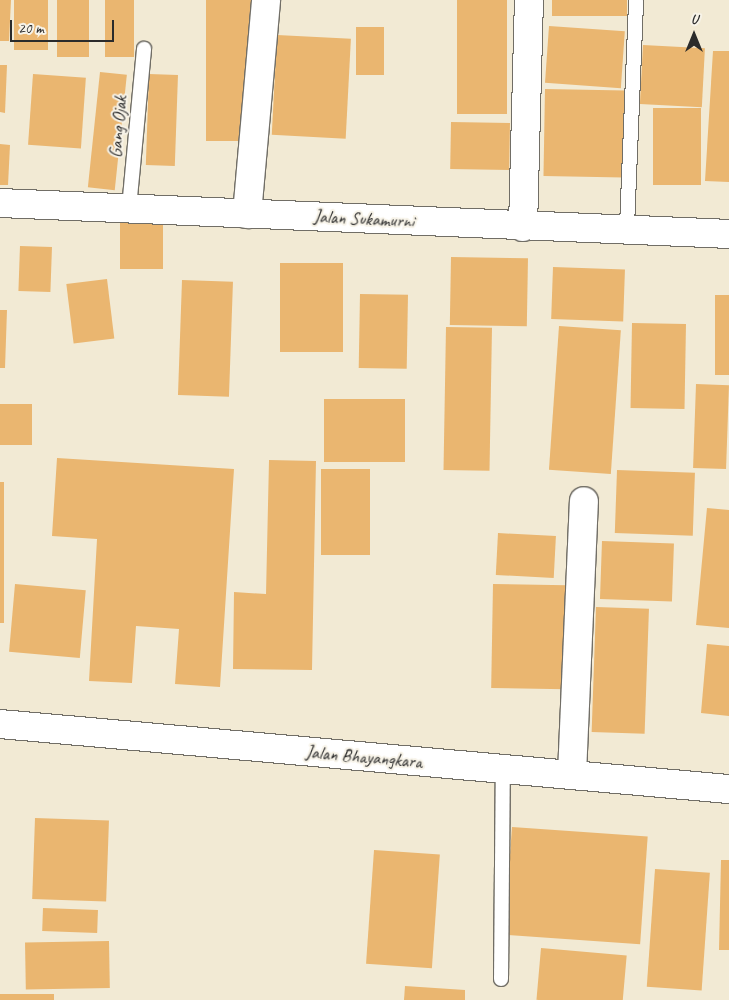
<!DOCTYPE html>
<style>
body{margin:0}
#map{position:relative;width:729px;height:1000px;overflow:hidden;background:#f2ead4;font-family:Caveat,sans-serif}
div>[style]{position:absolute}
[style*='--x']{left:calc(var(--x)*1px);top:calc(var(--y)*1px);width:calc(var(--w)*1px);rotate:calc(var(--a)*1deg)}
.building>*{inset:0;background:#eab670;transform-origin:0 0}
.roads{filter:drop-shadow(1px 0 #716e66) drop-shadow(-1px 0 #716e66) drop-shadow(0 1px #716e66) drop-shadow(0 -1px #716e66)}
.lane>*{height:14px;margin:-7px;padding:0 7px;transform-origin:7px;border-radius:7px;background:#fff}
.street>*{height:28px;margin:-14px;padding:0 14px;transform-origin:14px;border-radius:14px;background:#fff}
.secondary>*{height:28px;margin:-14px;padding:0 14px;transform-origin:14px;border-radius:14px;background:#fff}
span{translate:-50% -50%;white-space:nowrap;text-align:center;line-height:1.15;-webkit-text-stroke:4px #f7f3e8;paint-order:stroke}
.street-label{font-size:18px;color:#2b2b2b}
.north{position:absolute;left:669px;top:10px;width:50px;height:50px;-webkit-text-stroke:4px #f7f3e8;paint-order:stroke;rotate:0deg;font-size:14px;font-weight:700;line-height:20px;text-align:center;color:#2b2b2b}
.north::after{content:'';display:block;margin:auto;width:18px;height:22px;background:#2b2b2b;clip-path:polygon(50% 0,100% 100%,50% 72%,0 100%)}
.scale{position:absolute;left:10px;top:20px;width:104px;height:22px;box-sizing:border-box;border:2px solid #2b2b2b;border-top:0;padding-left:6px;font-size:15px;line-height:18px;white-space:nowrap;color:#2b2b2b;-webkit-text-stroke:4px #f7f3e8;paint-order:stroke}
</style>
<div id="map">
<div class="building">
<i style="clip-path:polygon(0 0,11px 0,9px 41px,0 41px)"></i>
<i style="left:14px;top:0;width:34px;height:50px"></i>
<i style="left:57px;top:0;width:32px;height:57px"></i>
<i style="left:105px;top:0;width:29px;height:57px"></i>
<i style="left:206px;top:0;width:56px;height:141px"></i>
<i style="left:457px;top:0;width:50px;height:114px"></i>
<i style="left:552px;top:0;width:75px;height:16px"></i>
<i style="left:549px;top:26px;width:76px;height:57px;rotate:4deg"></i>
<i style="left:356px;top:27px;width:28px;height:48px"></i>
<i style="left:277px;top:35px;width:74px;height:100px;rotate:3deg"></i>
<i style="left:643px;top:45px;width:62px;height:59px;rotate:3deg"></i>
<i style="clip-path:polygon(713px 51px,729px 51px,729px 182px,705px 181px)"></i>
<i style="clip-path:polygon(0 65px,7px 65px,5px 113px,0 112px)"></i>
<i style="left:100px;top:72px;width:27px;height:116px;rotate:6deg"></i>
<i style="left:33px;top:74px;width:53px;height:71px;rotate:4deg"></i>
<i style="left:149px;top:74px;width:29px;height:91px;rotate:2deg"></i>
<i style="left:545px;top:89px;width:80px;height:87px;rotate:1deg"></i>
<i style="left:653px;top:108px;width:48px;height:77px"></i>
<i style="left:451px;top:122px;width:59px;height:47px;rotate:1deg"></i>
<i style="clip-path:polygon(0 144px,10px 145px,8px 185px,0 185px)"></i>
<i style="left:120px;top:221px;width:43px;height:48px"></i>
<i style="left:20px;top:246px;width:32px;height:45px;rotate:2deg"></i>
<i style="left:451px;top:257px;width:77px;height:68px;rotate:1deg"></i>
<i style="left:280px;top:263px;width:63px;height:89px"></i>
<i style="left:553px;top:267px;width:72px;height:52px;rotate:2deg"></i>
<i style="left:107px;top:279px;width:60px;height:41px;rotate:83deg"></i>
<i style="left:182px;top:280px;width:51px;height:115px;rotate:2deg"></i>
<i style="left:360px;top:294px;width:48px;height:74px;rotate:1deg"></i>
<i style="left:715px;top:295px;width:14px;height:80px"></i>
<i style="clip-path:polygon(0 310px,7px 310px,5px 368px,0 368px)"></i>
<i style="left:632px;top:323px;width:54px;height:85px;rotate:1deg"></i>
<i style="left:559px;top:326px;width:62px;height:144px;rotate:4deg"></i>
<i style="left:446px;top:327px;width:46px;height:143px;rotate:1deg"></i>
<i style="left:696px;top:384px;width:33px;height:84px;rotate:2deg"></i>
<i style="left:324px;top:399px;width:81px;height:63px"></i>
<i style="left:0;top:404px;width:32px;height:41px"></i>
<i style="clip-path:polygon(57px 458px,234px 469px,220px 687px,175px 684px,179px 629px,136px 626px,132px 683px,89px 681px,97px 539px,52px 536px)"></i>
<i style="clip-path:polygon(269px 460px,316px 461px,312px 670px,233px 669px,234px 592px,266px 594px)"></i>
<i style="left:321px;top:469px;width:49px;height:86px"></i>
<i style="left:617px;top:470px;width:78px;height:63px;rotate:2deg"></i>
<i style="left:0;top:482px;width:4px;height:141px"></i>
<i style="clip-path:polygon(707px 508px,729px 510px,729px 628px,696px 625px)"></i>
<i style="left:498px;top:533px;width:58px;height:42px;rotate:3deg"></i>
<i style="left:602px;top:541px;width:72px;height:58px;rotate:2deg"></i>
<i style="left:15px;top:584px;width:71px;height:68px;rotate:5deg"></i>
<i style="left:493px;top:584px;width:74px;height:104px;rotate:1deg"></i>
<i style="left:596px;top:607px;width:53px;height:125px;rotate:2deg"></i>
<i style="clip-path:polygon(707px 644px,729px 646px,729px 716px,701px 713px)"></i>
<i style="left:35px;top:818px;width:74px;height:81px;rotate:2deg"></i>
<i style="left:512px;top:827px;width:136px;height:108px;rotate:4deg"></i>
<i style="left:374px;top:850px;width:66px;height:114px;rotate:4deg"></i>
<i style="clip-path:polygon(721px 860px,729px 860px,729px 950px,719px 950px)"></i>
<i style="left:655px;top:869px;width:55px;height:118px;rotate:4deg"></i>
<i style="left:43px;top:908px;width:55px;height:23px;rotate:2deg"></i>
<i style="left:109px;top:941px;width:47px;height:84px;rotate:89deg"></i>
<i style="left:541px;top:948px;width:86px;height:52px;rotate:5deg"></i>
<i style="clip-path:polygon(405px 986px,465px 990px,465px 1000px,404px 1000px)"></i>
<i style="left:0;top:994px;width:54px;height:6px"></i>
</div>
<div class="roads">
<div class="lane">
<i style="--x:129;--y:208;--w:160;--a:-84.6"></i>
<i style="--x:627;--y:227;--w:227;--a:-87.7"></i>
<i style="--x:501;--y:979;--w:210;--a:-89.5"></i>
</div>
<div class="street">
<i style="--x:0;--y:203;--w:730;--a:2.43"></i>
<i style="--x:247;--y:214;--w:215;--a:-84.9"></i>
<i style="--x:523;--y:227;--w:227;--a:-88.5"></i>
<i style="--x:572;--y:774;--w:273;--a:-87.5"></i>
</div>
<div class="secondary">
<i style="--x:0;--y:724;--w:732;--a:5.1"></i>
</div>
</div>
<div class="street-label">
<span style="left:118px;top:127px;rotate:-85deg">Gang Ojak</span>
<span style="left:364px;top:219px;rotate:3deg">Jalan Sukamurni</span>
<span style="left:364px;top:757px;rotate:5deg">Jalan Bhayangkara</span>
</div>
<div class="north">U</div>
<div class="scale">20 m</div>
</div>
